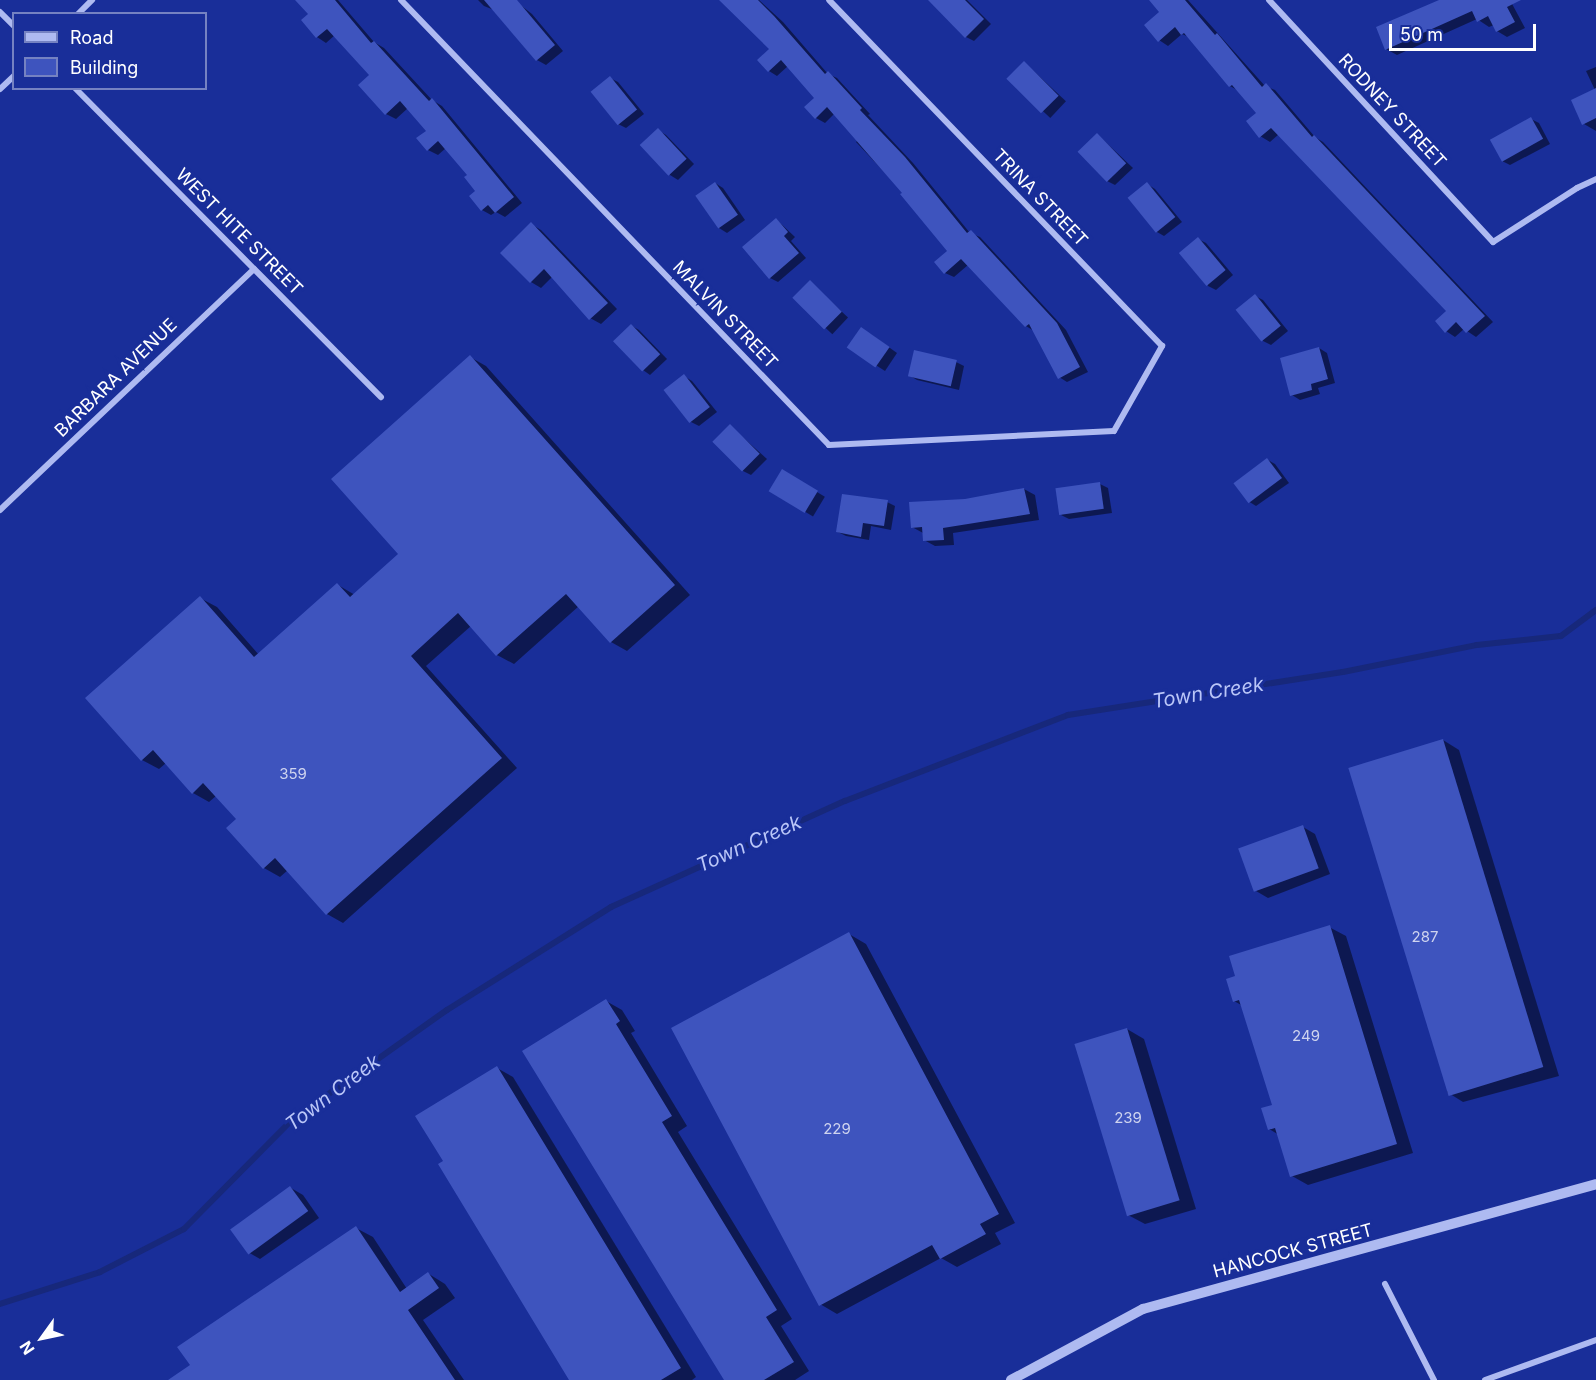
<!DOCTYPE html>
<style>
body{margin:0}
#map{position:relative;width:1596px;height:1380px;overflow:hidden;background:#192e99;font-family:Inter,sans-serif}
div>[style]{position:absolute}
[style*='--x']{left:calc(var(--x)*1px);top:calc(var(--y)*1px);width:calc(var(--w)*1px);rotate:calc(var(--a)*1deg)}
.shadow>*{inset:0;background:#0007;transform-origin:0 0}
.stream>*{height:6px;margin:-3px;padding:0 3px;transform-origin:3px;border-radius:3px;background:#17287b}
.building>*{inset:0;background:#3e54be;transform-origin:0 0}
.minor>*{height:6px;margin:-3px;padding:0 3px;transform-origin:3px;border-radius:3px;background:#aebaf1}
.tertiary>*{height:10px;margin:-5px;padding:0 5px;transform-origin:5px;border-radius:5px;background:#aebaf1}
span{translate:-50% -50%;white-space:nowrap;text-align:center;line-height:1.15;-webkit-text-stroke:6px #192e99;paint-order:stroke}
.number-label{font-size:15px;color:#cfd4ef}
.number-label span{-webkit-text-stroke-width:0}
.street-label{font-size:18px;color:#fff}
.water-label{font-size:20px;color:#bac6f8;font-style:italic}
.legend{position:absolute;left:12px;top:12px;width:195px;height:78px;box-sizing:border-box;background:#192e99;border:2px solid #7582c2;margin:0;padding:8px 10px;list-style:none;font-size:18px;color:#fff}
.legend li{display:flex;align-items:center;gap:12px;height:30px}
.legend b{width:30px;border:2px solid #7582c2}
.north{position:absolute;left:12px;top:1308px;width:60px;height:60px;-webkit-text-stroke:4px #192e99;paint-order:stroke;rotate:237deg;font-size:16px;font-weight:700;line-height:24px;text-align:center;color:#fff}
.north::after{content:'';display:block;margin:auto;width:21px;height:27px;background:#fff;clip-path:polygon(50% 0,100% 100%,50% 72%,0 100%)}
.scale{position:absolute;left:1389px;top:24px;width:147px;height:27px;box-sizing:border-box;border:3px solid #fff;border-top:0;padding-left:8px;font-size:18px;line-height:21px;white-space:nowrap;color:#fff;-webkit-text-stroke:4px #192e99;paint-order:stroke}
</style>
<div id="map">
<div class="shadow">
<i style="clip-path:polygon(297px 0,338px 0,374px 42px,384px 48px,432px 100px,442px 106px,522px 203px,505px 217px,496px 212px,491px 215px,482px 210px,477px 191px,469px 175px,446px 148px,438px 155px,428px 150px,428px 131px,408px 108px,396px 119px,386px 114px,371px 75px,335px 35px,326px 43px,317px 37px,311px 14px)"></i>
<i style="clip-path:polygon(478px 0,514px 0,532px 14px,563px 51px,546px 65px,537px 60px,494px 10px,484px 6px)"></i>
<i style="clip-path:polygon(720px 0,759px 0,783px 22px,828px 74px,837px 78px,870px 114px,868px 115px,913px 163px,970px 233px,980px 237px,1066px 330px,1088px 372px,1067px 382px,1059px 377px,1034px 331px,1026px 326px,968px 265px,954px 277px,945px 273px,949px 251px,904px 193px,856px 142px,859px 139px,835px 113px,825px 123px,816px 118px,816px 98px,788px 66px,777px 76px,769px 71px,771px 49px)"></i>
<i style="clip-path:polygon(932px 0,967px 0,991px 24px,974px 41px,966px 37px)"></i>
<i style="clip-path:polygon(1150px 0,1188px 0,1265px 86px,1275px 90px,1315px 137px,1323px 142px,1493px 322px,1476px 337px,1464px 329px,1455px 337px,1446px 331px,1448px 312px,1279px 134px,1270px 142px,1260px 136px,1258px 113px,1239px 91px,1230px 86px,1191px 38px,1182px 34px,1168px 46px,1159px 40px,1161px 13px)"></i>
<i style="clip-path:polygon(1443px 0,1510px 0,1525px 28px,1507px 37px,1497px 31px,1494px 25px,1489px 27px,1477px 19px,1397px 55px,1386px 49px)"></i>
<i style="left:1025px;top:63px;width:56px;height:23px;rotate:43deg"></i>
<i style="clip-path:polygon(1596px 67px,1596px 131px,1584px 124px,1595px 90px,1586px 71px)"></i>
<i style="clip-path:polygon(610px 78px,618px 82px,644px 114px,626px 128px,618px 124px)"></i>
<i style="clip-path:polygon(1531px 119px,1539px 123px,1550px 144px,1510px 165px,1502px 161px)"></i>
<i style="clip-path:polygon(658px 130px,666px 135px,694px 164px,678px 180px,670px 175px)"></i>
<i style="clip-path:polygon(1097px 134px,1133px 168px,1115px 185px,1107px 181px)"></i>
<i style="clip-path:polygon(715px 183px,723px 188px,745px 220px,727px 233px,719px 228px)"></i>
<i style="clip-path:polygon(1147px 184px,1155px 189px,1182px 222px,1164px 236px,1157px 232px)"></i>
<i style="clip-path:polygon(777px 220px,795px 237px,791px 241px,806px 258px,778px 282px,770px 278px,745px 248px)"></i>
<i style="clip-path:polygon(531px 224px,541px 230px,617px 309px,601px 324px,590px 318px,553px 276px,541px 288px,531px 282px)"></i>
<i style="clip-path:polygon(1198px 239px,1206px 243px,1233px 275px,1216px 290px,1208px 286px)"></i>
<i style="left:810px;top:282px;width:52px;height:23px;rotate:43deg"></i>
<i style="clip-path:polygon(1255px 296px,1263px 300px,1288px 331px,1271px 345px,1263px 341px)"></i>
<i style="clip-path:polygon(632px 326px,639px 330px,667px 359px,650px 375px,643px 370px)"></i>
<i style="clip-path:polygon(869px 333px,897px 353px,885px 371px,849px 348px)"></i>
<i style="clip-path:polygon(1319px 348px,1327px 353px,1335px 383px,1318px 388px,1320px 394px,1300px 400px,1292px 395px)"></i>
<i style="clip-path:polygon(470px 357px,486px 366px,690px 595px,627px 651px,611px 642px,579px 606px,514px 664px,497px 655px,471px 626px,426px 666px,517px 768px,343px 923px,327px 914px,288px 870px,280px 877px,264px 868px,238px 819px,216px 796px,209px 802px,193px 793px,166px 763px,159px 769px,142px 760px,200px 598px,217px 607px,259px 655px,338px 585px,355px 595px,400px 554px)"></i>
<i style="clip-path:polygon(956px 362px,964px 366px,959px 390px,917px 380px,909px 375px)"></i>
<i style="clip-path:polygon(684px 376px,692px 381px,717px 412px,699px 426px,691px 422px)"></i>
<i style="clip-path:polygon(730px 426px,767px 459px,751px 475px,743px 471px)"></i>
<i style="clip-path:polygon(1268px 460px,1275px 464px,1289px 483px,1256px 506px,1248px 501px)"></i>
<i style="left:782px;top:471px;width:50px;height:23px;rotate:31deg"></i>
<i style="clip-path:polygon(1100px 484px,1108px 488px,1112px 513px,1069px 519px,1061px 515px)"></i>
<i style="clip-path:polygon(1024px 489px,1035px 495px,1039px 520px,953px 533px,954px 545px,935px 546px,924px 540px,923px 533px,912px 527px,965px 500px)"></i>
<i style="clip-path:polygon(887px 502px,895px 506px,891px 530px,871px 526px,869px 540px,846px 536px,838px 532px)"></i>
<i style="clip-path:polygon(1443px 740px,1459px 750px,1559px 1076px,1463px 1102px,1447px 1092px)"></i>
<i style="clip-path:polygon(1303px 827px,1315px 834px,1330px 874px,1268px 898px,1256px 891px)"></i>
<i style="clip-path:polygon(1329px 927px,1346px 936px,1413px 1153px,1308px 1185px,1292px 1176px,1279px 1135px,1269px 1129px,1274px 1106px,1243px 1006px,1234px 1001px)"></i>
<i style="clip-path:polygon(849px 934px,866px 944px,1015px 1223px,995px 1233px,1001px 1244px,957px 1267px,941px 1258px,837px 1314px,820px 1304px)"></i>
<i style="clip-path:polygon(606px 1001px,622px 1010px,635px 1031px,631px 1033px,687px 1126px,678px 1132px,792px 1319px,781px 1326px,809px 1371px,795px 1380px,726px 1380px)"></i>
<i style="clip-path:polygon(1127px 1029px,1144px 1039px,1196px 1209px,1145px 1224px,1128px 1215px)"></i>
<i style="clip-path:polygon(497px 1068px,513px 1077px,696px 1377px,692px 1380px,571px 1380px,445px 1162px)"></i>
<i style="clip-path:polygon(291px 1188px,303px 1195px,319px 1218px,260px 1259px,248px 1252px)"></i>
<i style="clip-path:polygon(356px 1228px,373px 1237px,407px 1289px,429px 1274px,445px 1284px,455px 1298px,423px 1320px,464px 1380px,171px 1380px,192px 1365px)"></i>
</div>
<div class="stream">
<i style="--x:0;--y:1304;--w:105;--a:-17.7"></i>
<i style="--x:100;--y:1272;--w:94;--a:-27.1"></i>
<i style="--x:184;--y:1229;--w:153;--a:-45.3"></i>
<i style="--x:292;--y:1120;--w:190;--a:-35.4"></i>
<i style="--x:447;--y:1010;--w:194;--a:-32.1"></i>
<i style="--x:611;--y:907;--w:257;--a:-24.4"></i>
<i style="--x:845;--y:801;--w:239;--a:-21.1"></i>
<i style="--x:1068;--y:715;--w:278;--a:-8.9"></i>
<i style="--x:1343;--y:672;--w:137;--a:-11.4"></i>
<i style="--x:1477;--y:645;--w:84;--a:-6.1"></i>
<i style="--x:1561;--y:636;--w:44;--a:-36.6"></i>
</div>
<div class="building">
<i style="clip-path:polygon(295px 0,335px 0,371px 43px,374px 41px,429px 101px,432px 98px,514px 197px,495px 213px,488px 205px,481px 211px,469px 196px,475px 191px,464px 177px,467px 175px,438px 141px,427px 151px,416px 138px,426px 131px,400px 101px,385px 115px,358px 85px,369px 75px,327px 29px,316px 38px,301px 20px,308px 14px)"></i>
<i style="clip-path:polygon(484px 0,517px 0,555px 45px,536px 61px)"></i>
<i style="clip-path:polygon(719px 0,758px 0,774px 16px,825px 74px,828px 71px,862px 108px,860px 110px,905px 157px,967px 233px,971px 230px,1057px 323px,1080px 367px,1058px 379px,1029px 324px,1025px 327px,961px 259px,944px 274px,934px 262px,947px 251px,900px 194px,902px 193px,827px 107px,815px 119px,804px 107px,814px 98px,781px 60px,768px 72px,757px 60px,769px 49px)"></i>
<i style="clip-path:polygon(928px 0,965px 0,984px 19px,965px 38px)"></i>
<i style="clip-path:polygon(1149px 0,1185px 0,1215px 35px,1217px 33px,1262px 87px,1266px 83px,1312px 137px,1314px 135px,1485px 316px,1466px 333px,1456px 322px,1445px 333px,1435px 321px,1446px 311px,1271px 128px,1259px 138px,1246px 121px,1256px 113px,1232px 85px,1229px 87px,1184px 33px,1181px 35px,1175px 27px,1158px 42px,1144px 25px,1159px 12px)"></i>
<i style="clip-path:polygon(1439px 0,1521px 0,1507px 7px,1515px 22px,1496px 32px,1488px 16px,1477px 22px,1472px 11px,1385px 50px,1376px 27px)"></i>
<i style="left:1024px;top:61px;width:49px;height:25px;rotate:45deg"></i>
<i style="left:610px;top:76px;width:43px;height:25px;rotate:51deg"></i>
<i style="clip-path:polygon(1596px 88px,1596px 118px,1582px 125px,1571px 100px)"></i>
<i style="left:1531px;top:117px;width:25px;height:47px;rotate:61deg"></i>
<i style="left:658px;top:128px;width:42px;height:25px;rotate:47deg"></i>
<i style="left:1097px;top:133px;width:42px;height:27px;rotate:46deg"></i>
<i style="left:715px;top:182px;width:40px;height:24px;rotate:55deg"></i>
<i style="left:1147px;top:182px;width:45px;height:25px;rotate:51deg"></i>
<i style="clip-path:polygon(776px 218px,788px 232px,784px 236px,799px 253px,769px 279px,742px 247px)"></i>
<i style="clip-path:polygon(531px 222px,608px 303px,589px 320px,544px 269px,530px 283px,500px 253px)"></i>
<i style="left:1198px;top:237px;width:43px;height:25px;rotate:50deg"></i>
<i style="left:810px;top:280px;width:45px;height:25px;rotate:45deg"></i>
<i style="left:1255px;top:294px;width:41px;height:25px;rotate:51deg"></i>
<i style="left:631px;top:324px;width:42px;height:25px;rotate:46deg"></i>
<i style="left:861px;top:327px;width:35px;height:25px;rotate:35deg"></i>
<i style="clip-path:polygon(1319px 347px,1328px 379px,1311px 384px,1312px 390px,1290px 396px,1280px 358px)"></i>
<i style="left:914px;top:350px;width:44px;height:27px;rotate:13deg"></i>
<i style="clip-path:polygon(470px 355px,675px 585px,610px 643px,566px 594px,496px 656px,458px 613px,411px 656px,502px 758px,326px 915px,275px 858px,263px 869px,226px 828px,236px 819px,203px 783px,192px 794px,153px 750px,141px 761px,85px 698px,200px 596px,254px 657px,337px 583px,350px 597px,398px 554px,331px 479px)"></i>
<i style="left:684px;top:374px;width:42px;height:26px;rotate:52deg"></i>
<i style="left:730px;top:424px;width:42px;height:25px;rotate:45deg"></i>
<i style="left:1267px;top:458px;width:25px;height:42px;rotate:53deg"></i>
<i style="left:782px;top:469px;width:42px;height:26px;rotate:31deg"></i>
<i style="left:1100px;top:482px;width:27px;height:45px;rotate:82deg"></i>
<i style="clip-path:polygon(1024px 488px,1030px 514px,943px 528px,944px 540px,923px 541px,922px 527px,911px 528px,909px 502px,965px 499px)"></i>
<i style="clip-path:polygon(842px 494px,888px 500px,884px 526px,863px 523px,861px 537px,836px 532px)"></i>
<i style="left:1443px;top:739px;width:343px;height:99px;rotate:73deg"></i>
<i style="left:1303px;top:825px;width:46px;height:69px;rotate:70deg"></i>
<i style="clip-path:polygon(1330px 925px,1397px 1144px,1290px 1177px,1275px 1128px,1268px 1130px,1261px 1108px,1272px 1105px,1239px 1000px,1233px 1002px,1226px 979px,1235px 976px,1229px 956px)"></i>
<i style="clip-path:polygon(849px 932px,999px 1214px,980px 1224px,986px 1234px,940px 1259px,932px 1245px,819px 1306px,671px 1028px)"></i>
<i style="clip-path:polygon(606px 999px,620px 1021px,616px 1024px,672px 1116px,662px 1122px,777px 1310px,766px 1317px,794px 1362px,764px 1380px,724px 1380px,522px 1051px)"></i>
<i style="left:1127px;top:1028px;width:180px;height:55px;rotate:73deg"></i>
<i style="clip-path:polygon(497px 1066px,681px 1368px,661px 1380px,569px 1380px,438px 1164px,443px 1161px,415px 1116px)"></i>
<i style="left:290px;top:1186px;width:31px;height:74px;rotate:54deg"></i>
<i style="clip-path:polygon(356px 1226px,400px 1292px,428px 1272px,439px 1288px,408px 1310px,455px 1380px,168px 1380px,190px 1365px,177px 1347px)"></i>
</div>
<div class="minor">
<i style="--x:401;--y:0;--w:617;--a:46.12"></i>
<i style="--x:829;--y:445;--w:285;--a:-2.8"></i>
<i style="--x:1114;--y:431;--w:98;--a:-60.5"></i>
<i style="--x:1162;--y:346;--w:480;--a:-133.9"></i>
<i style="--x:1269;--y:0;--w:330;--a:47.2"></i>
<i style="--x:1493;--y:242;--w:100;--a:-32.7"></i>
<i style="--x:1577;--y:188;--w:21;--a:-25"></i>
<i style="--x:0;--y:12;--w:20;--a:45"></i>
<i style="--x:78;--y:14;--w:20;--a:-45"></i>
<i style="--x:75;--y:88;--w:435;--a:45.3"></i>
<i style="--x:0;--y:89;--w:19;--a:-43"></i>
<i style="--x:0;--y:510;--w:350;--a:-43.5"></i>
<i style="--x:1385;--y:1284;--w:108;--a:63"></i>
<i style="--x:1485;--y:1380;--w:118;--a:-19.8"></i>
</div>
<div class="tertiary">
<i style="--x:1011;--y:1380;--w:150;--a:-28.3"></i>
<i style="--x:1143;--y:1309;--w:470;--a:-15.4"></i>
</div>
<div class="number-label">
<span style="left:293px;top:774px">359</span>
<span style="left:1425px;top:937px">287</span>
<span style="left:1306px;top:1036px">249</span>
<span style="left:1128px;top:1118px">239</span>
<span style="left:837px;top:1129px">229</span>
</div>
<div class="street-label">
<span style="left:1392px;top:111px;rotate:47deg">RODNEY STREET</span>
<span style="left:1040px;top:198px;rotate:46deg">TRINA STREET</span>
<span style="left:239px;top:232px;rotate:45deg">WEST HITE STREET</span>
<span style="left:725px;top:315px;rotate:46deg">MALVIN STREET</span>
<span style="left:116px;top:378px;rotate:-44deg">BARBARA AVENUE</span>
<span style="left:1293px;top:1251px;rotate:-15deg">HANCOCK STREET</span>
</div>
<div class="water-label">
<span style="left:1208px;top:693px;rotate:-9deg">Town Creek</span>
<span style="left:749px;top:844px;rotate:-24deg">Town Creek</span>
<span style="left:333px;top:1093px;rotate:-37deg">Town Creek</span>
</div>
<ul class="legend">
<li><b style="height:8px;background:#aebaf1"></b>Road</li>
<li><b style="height:16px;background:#3e54be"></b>Building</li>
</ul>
<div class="north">N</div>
<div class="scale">50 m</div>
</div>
